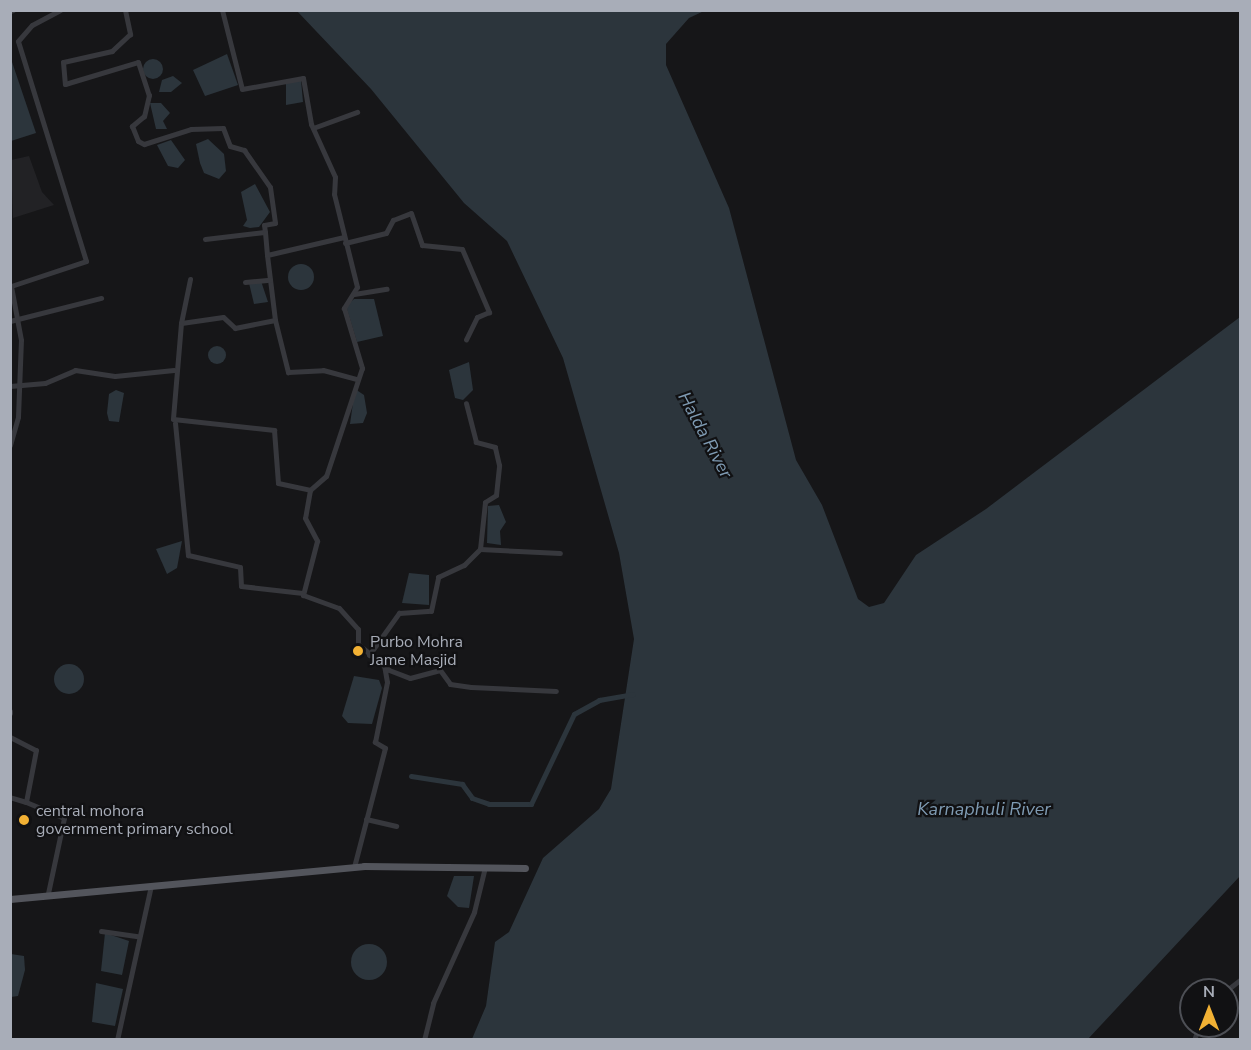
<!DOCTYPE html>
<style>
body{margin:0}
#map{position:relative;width:1251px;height:1050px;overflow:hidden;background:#161618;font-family:"Nunito Sans",sans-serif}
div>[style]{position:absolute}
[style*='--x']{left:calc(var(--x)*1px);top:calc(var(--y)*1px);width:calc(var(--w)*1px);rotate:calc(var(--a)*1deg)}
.built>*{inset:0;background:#222225}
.water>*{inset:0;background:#2c353c}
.round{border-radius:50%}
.canal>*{height:5px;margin:-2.5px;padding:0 2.5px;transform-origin:2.5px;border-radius:2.5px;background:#2c353c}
.minor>*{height:5px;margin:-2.5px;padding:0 2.5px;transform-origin:2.5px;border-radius:2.5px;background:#37383d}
.major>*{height:7px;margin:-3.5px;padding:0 3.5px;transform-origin:3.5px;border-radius:3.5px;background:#53555c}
.dots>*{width:16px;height:16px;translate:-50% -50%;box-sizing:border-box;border:3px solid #111113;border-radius:50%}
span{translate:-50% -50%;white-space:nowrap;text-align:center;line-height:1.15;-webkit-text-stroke:4.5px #111113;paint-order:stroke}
.poi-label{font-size:16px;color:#a8adb8}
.left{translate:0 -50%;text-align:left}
.water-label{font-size:18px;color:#7f9bb3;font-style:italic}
.frame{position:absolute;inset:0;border:12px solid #a8adb8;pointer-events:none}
.north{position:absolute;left:1179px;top:978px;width:60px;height:60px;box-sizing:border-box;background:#111113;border:2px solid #4d4f55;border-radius:50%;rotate:0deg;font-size:16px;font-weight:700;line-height:24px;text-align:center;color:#a8adb8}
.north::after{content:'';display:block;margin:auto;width:21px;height:27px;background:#f2b134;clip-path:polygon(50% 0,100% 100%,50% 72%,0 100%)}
</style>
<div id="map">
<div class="built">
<i style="clip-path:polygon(29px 156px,42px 192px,54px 205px,13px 218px,11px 160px)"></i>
</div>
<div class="water">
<i style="clip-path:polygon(297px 11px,704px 11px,689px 18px,666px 44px,666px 65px,729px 208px,796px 460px,822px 505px,858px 599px,869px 607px,884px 603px,916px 555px,986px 509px,1240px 317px,1240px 876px,1088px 1039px,472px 1039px,486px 1006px,495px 942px,509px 932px,543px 858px,599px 809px,611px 789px,634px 639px,619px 553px,563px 358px,507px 241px,464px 203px,371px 89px)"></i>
<i style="clip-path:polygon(227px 54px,238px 85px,205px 96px,193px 70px)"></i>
<i style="clip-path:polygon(10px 56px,36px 133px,11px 141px,10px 141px)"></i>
<i class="round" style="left:143px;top:59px;width:20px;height:20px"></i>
<i style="clip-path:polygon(173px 76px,182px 83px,171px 92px,159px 92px,162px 80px)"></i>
<i style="clip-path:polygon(301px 80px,303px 102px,286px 105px,286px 82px)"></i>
<i style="clip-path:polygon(150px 103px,161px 103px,170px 113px,163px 121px,167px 129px,156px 129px)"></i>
<i style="clip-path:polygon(208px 139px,224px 154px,226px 171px,219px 179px,204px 173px,200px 163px,196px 144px)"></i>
<i style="clip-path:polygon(171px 140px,185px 160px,178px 168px,168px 166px,157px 145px)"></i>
<i style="clip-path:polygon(255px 184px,270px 212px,259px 227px,250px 228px,243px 226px,247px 220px,241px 192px)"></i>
<i class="round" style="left:288px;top:264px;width:26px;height:26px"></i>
<i style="clip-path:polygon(261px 281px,268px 302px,254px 304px,249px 283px)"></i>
<i style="clip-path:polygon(354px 299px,374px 299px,383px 336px,357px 342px,346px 306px)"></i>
<i class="round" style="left:208px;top:346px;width:18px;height:18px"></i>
<i style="clip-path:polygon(469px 362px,473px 390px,463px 400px,455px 398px,449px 370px)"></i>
<i style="clip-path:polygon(355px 389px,364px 395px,367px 413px,363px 423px,350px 424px)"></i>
<i style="clip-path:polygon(116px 390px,124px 393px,119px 422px,109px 421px,107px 413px,109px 394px)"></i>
<i style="clip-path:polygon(499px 505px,506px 522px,500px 531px,501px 545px,487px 543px,488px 506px)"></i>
<i style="clip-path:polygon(182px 541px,177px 568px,167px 574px,156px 549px)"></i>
<i style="clip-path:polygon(409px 573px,429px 575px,429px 605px,402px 603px)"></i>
<i class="round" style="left:54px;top:664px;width:30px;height:30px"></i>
<i style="clip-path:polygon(354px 676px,379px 680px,382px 688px,372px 724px,348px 723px,342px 716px)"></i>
<i style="clip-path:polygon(454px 876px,474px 876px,469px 908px,458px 907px,447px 896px)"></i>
<i style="clip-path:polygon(105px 933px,129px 941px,122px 975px,101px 971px)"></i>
<i class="round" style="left:351px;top:944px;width:36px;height:36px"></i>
<i style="clip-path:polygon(11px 954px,24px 956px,25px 970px,18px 996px,11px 997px)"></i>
<i style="clip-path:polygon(96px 983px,123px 989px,115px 1026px,92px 1022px)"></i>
</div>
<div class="canal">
<i style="--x:411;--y:776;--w:52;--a:8.9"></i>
<i style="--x:462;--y:784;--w:17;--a:54"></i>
<i style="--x:472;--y:798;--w:18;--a:19"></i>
<i style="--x:489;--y:804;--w:42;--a:0"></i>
<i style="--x:531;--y:804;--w:100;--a:-64.5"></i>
<i style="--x:574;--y:714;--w:29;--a:-29"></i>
<i style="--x:599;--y:700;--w:34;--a:-10"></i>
</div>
<div class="minor">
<i style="--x:125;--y:10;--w:25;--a:78"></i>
<i style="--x:130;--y:34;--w:25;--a:137"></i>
<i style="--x:112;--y:51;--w:50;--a:167.3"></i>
<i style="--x:63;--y:62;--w:22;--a:85"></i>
<i style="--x:65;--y:84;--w:76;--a:-16.8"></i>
<i style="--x:138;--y:62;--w:35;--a:72"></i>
<i style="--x:149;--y:95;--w:22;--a:103"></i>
<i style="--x:144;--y:116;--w:16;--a:140"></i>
<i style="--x:132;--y:126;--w:16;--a:68"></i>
<i style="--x:138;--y:141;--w:7;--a:27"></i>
<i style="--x:144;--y:144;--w:49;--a:-17.7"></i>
<i style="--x:191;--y:129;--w:32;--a:-2"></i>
<i style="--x:223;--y:128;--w:19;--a:69"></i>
<i style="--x:230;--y:146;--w:15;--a:16"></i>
<i style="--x:244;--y:150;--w:45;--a:54.9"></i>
<i style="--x:270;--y:187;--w:36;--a:82"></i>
<i style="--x:275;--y:223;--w:11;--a:170"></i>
<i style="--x:264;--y:225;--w:7;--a:82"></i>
<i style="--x:222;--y:10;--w:81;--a:75.8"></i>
<i style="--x:242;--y:89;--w:62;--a:-10.2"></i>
<i style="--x:303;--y:78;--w:47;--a:80.1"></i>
<i style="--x:311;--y:124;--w:58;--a:65.6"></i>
<i style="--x:335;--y:177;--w:17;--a:93"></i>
<i style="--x:334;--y:194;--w:96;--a:76.1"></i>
<i style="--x:357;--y:287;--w:25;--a:122"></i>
<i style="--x:344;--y:308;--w:63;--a:73.3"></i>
<i style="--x:362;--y:368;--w:114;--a:108.4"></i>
<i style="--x:326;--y:476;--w:21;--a:139"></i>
<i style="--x:10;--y:11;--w:3;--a:-18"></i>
<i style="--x:313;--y:128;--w:47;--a:-20"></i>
<i style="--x:344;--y:237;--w:79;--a:166.8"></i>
<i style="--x:267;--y:255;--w:65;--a:83"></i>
<i style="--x:275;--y:320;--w:41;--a:168.7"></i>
<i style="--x:235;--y:328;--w:16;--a:-137"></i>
<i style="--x:223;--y:317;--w:42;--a:171.9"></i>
<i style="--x:181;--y:323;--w:96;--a:94.8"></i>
<i style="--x:173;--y:419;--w:102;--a:6.2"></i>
<i style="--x:274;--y:430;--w:53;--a:85.7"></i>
<i style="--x:278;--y:483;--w:33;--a:12"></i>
<i style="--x:310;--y:490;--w:28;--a:100"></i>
<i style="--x:305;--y:518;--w:26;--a:62"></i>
<i style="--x:317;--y:541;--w:56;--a:104.5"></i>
<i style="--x:303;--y:595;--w:38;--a:20"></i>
<i style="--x:339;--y:608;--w:28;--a:48"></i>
<i style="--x:358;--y:629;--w:15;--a:90"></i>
<i style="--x:358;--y:644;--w:40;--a:40"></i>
<i style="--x:389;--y:670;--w:22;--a:21"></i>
<i style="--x:410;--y:678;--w:31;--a:-15"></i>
<i style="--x:440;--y:670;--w:17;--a:54"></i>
<i style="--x:450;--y:684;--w:21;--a:8"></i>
<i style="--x:471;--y:687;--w:85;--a:2.7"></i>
<i style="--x:205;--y:239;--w:60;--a:-6.7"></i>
<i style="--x:265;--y:232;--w:23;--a:85"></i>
<i style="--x:345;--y:243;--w:42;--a:-13.7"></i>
<i style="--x:386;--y:233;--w:15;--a:-62"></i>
<i style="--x:393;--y:220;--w:19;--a:-21"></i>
<i style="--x:411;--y:213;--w:34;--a:71"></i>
<i style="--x:422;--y:245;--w:40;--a:5.7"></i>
<i style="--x:462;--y:249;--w:69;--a:66.8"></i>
<i style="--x:489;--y:312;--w:13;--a:157"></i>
<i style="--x:477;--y:317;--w:25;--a:116"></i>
<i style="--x:245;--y:282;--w:25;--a:-5"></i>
<i style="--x:354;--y:294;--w:33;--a:-9"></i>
<i style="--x:275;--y:320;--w:54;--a:76"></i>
<i style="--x:288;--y:372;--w:35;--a:-3"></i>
<i style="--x:323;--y:370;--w:34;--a:15"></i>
<i style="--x:10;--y:321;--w:94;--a:-14.2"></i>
<i style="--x:181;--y:323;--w:45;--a:-78.4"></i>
<i style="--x:10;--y:386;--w:35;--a:-5"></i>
<i style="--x:45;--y:383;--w:33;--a:-23"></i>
<i style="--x:75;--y:370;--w:40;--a:8.5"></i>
<i style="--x:115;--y:376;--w:59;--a:-5.8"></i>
<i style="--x:175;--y:423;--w:133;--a:84.4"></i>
<i style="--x:188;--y:555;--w:53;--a:13"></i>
<i style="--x:240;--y:567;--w:19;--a:87"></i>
<i style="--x:241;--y:586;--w:62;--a:6.4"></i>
<i style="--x:10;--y:445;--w:29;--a:-74"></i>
<i style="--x:18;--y:417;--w:77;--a:-87.8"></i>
<i style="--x:21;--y:340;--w:55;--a:-100.5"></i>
<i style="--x:11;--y:286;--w:79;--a:-18.4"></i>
<i style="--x:86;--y:261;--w:230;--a:-107.2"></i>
<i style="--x:18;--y:41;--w:21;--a:-49"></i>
<i style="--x:32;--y:25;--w:32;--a:-28"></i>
<i style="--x:480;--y:549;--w:80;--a:2.9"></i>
<i style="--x:369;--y:655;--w:52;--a:-54.5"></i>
<i style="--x:399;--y:613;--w:32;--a:-4"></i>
<i style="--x:431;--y:611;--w:35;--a:-78"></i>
<i style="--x:438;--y:577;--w:29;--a:-25"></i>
<i style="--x:464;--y:565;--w:23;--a:-45"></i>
<i style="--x:480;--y:549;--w:47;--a:-83.9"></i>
<i style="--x:485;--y:502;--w:13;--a:-32"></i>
<i style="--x:496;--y:495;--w:30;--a:-84"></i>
<i style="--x:499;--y:465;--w:18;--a:-103"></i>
<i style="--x:495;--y:447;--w:20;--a:-165"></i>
<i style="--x:476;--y:442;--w:40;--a:-104.4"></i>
<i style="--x:10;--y:711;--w:2;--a:90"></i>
<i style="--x:10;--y:737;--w:29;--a:27"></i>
<i style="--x:36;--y:750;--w:53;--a:100.9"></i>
<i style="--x:26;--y:802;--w:17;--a:-163"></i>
<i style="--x:26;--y:802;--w:41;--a:22.8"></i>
<i style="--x:64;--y:818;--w:77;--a:102"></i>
<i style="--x:366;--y:819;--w:31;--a:13"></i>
<i style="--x:354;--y:867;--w:123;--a:-75.4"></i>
<i style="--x:385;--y:748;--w:12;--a:-149"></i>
<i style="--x:375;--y:742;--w:61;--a:-78.7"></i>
<i style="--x:387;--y:682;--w:17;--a:-100"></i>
<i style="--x:101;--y:931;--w:37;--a:8"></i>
<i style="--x:1227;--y:990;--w:16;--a:-38"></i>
<i style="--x:117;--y:1040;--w:158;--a:-77.6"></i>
<i style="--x:424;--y:1040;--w:38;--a:-76"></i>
<i style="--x:433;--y:1003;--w:100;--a:-65.7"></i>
<i style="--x:474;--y:912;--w:46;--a:-76.3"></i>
<i style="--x:1194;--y:1040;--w:15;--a:-70"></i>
</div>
<div class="major">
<i style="--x:10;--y:899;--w:356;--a:-5.3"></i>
<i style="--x:364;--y:866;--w:161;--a:0.7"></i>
</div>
<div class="dots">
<i style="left:358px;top:651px;background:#f2b134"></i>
<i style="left:24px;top:820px;background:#f2b134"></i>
</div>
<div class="poi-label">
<span class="left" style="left:370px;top:651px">Purbo Mohra<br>Jame Masjid</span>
<span class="left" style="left:36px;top:820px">central mohora<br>government primary school</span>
</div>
<div class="water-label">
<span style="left:705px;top:435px;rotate:62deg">Halda River</span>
<span style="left:984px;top:809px">Karnaphuli River</span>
</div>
<div class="frame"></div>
<div class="north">N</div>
</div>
